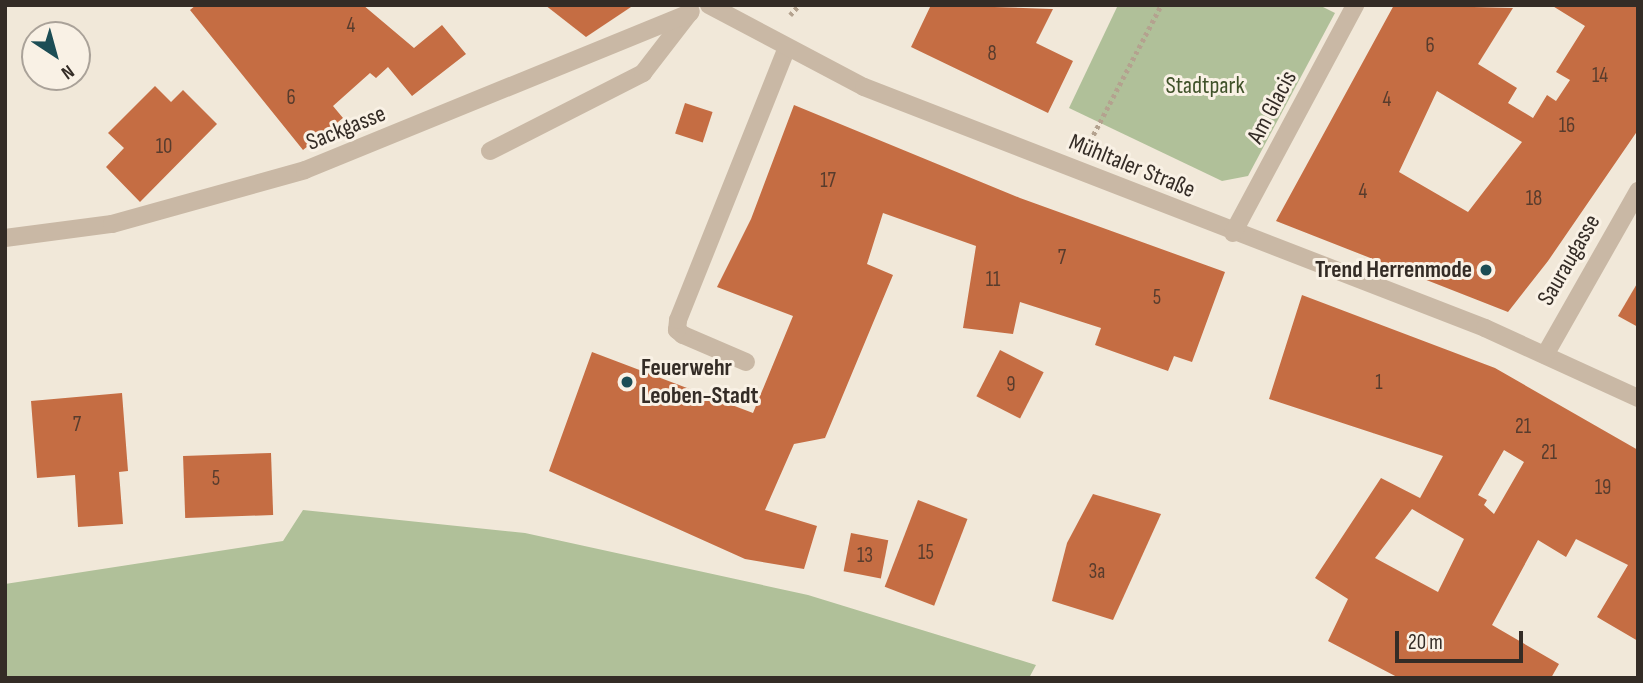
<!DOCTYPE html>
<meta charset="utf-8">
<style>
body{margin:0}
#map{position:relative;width:1643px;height:683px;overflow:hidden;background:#f1e8d9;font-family:"Sofia Sans Condensed",sans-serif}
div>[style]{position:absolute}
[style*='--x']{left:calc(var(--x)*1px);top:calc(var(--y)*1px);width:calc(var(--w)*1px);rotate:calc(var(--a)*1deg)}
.green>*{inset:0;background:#b0c099}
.building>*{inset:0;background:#c56d43;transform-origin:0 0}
.path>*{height:4.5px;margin-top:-2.25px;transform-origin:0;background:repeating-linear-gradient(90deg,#b4a28f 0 3.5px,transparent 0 7px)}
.service>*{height:18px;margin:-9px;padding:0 9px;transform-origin:9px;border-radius:9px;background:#c9b8a5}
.minor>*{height:18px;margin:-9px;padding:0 9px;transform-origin:9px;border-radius:9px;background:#c9b8a5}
.dots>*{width:19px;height:19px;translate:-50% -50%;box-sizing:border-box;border:4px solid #f9f1e5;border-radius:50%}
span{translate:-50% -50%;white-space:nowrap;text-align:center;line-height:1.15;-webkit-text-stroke:6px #f9f1e5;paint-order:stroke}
.number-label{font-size:21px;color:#583c2d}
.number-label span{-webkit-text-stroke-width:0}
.park-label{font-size:24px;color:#40522a}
.street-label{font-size:24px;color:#342c26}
.poi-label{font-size:24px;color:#342c26;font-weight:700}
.right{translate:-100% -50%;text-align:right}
.left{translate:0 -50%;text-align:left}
.frame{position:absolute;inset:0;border:7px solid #342c26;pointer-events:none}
.north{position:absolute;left:21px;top:21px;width:70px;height:70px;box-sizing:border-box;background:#f9f1e5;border:2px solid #aaa299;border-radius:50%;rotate:144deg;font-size:19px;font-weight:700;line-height:28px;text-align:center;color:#342c26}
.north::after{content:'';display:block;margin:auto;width:24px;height:32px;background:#1c4d55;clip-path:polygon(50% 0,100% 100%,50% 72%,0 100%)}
.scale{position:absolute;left:1395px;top:631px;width:128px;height:32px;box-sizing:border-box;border:4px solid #342c26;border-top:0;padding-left:9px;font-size:21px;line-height:24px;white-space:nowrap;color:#342c26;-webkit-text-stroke:5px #f9f1e5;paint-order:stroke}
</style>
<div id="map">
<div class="green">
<i style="clip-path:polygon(1118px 5px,1319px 5px,1335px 13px,1248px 176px,1222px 181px,1069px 108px)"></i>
<i style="clip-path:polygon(303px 510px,525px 533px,808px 595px,1036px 665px,1029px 678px,5px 678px,5px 584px,283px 541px)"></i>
</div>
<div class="building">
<i style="clip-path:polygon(196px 5px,363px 5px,414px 48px,442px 25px,466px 54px,412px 96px,388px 67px,376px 78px,370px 73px,333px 106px,343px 118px,303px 150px,190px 10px)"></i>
<i style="clip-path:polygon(545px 5px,634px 5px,586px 37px)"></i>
<i style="clip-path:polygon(931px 5px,1053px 9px,1036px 43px,1073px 61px,1048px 113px,911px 47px)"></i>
<i style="clip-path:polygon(evenodd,1394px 5px,1513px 8px,1478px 64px,1517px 88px,1508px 103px,1533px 118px,1547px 95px,1556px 101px,1570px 80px,1556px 72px,1585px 26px,1551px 5px,1638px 5px,1638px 130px,1548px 261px,1508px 312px,1276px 221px,1394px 5px,1437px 91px,1522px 142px,1468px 212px,1399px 172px,1437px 91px)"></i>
<i style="clip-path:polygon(155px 86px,171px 102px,183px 90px,217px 124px,140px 202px,106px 167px,124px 148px,108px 133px)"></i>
<i style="left:685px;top:103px;width:29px;height:32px;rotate:18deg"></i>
<i style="clip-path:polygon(794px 105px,1020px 198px,1225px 272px,1192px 362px,1174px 356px,1168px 371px,1095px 345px,1101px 328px,1020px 302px,1013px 334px,963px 328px,976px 246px,883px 213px,867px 264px,893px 275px,825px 438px,794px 444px,765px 510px,817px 526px,804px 569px,745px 559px,549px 471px,592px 352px,753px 413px,793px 316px,717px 287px,751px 219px)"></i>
<i style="clip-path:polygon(1638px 282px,1638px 327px,1618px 316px)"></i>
<i style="clip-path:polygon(evenodd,1302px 295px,1495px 368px,1638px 450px,1638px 641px,1597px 617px,1628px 565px,1576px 539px,1566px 557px,1538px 540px,1492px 625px,1559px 664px,1551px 678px,1399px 678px,1328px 641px,1348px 599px,1315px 578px,1381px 478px,1420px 498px,1443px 456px,1269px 399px,1302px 295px,1504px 450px,1524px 462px,1494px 514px,1484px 505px,1487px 500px,1478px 495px,1504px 450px,1302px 295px,1412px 509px,1464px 539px,1438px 592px,1375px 558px,1412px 509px)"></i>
<i style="left:1000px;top:350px;width:49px;height:52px;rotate:27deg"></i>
<i style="clip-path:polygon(122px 393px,128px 471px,119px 472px,123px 524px,78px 527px,75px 475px,37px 478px,31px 401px)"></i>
<i style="left:271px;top:453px;width:62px;height:88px;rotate:88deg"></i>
<i style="clip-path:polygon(1093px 494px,1161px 514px,1113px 620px,1052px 601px,1067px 543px)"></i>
<i style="left:918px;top:500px;width:53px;height:93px;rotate:21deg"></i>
<i style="left:851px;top:533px;width:38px;height:39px;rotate:11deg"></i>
</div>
<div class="path">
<i style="--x:790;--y:15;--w:13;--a:-48"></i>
<i style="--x:1090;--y:141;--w:153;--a:-62.4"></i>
</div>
<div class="service">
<i style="--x:490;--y:151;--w:172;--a:-27"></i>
<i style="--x:643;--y:73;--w:78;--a:-52.3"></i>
<i style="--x:5;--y:238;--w:108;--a:-7.5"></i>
<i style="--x:112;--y:224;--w:200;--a:-15.6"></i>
<i style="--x:305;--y:170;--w:416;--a:-22.2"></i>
<i style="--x:746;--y:362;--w:69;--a:-156.8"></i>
<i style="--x:683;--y:335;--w:8;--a:-140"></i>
<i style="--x:677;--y:330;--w:10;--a:-84"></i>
<i style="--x:678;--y:320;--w:293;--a:-68.2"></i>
</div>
<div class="minor">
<i style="--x:709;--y:5;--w:175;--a:27.9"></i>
<i style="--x:864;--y:87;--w:666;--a:21.21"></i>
<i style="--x:1485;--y:328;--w:168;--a:24.6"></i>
<i style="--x:1233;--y:233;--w:259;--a:-61.8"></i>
<i style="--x:1545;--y:355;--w:189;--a:-60.4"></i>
</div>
<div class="dots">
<i style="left:1486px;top:270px;background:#1c4d55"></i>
<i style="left:627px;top:382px;background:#1c4d55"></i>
</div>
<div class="number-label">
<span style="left:351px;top:26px">4</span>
<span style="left:1430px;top:46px">6</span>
<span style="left:992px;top:54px">8</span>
<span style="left:1600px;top:76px">14</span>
<span style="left:291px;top:98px">6</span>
<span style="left:1387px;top:100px">4</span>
<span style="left:1567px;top:126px">16</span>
<span style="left:164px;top:147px">10</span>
<span style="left:828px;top:181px">17</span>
<span style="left:1363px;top:192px">4</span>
<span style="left:1534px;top:199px">18</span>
<span style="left:1062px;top:258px">7</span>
<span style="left:993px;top:280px">11</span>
<span style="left:1157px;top:298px">5</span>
<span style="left:1379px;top:383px">1</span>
<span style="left:1011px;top:385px">9</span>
<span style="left:77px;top:425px">7</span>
<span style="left:1523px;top:427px">21</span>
<span style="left:1549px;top:453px">21</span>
<span style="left:216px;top:479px">5</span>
<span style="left:1603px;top:488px">19</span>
<span style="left:926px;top:553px">15</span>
<span style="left:865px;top:556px">13</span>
<span style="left:1097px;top:572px">3a</span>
</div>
<div class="park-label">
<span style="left:1205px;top:86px">Stadtpark</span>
</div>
<div class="street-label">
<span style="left:1272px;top:107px;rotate:-62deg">Am Glacis</span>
<span style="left:346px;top:128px;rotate:-22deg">Sackgasse</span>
<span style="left:1132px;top:166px;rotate:22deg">Mühltaler Straße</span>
<span style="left:1569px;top:260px;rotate:-60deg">Sauraugasse</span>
</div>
<div class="poi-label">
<span class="right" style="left:1472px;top:270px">Trend Herrenmode</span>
<span class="left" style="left:641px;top:382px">Feuerwehr<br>Leoben-Stadt</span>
</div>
<div class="frame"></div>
<div class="north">N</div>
<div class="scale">20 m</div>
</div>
